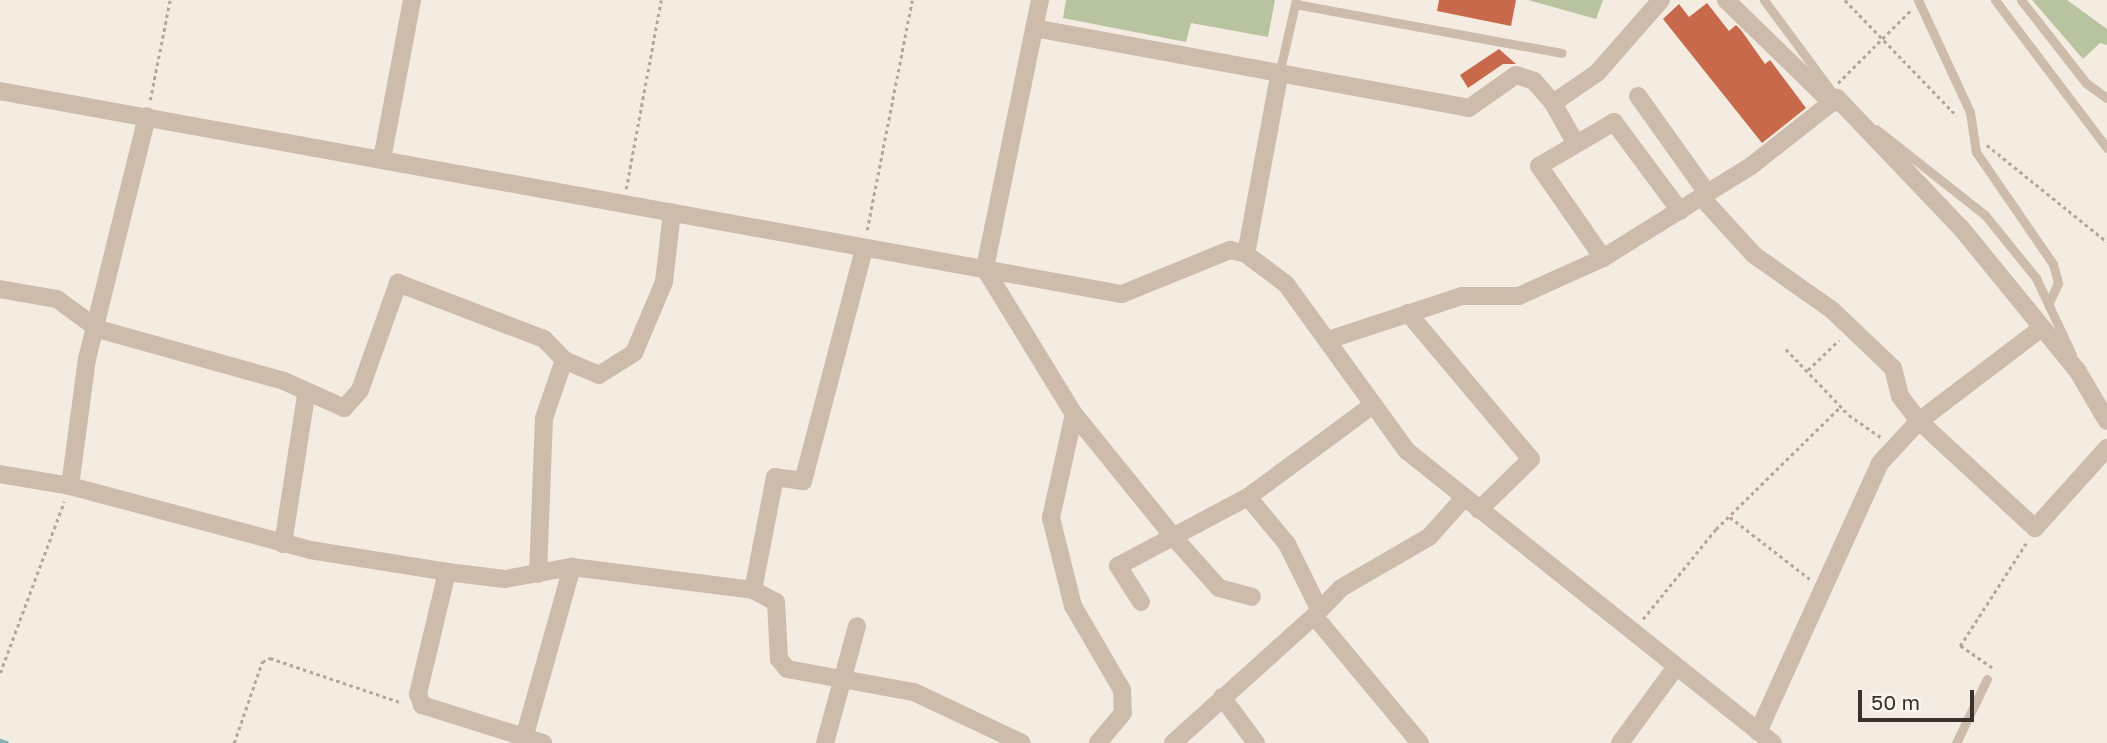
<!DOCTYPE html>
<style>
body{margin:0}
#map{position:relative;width:2107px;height:743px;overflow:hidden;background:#f4ebe1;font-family:"Golos Text",sans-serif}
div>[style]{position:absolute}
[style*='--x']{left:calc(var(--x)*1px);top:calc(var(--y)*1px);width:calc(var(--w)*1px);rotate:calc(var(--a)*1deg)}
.green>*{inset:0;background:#b8c4a0}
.stream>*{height:4.5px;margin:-2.25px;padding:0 2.25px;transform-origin:2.25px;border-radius:2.25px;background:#7fb0b2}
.building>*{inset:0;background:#c8694b}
.path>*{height:2.5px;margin-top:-1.25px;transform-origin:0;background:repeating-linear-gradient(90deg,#b9a596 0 3.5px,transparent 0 7px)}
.service>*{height:9px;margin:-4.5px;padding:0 4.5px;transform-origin:4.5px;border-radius:4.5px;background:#cdbbac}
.minor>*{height:18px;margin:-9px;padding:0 9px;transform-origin:9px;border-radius:9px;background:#cdbbac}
span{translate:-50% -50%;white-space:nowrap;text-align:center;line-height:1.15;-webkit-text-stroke:6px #fbf5ee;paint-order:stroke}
.scale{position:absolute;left:1858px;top:690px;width:116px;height:32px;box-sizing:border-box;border:4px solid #3b302b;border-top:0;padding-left:9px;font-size:21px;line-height:24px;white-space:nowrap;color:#3b302b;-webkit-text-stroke:5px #fbf5ee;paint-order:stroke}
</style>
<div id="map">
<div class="green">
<i style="clip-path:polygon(1066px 0,1275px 0,1268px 37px,1191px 23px,1186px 42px,1063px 18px)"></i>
<i style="clip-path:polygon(1528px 0,1603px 0,1596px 19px)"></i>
<i style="clip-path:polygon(2032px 0,2067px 0,2107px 29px,2107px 45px,2100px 43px,2083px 59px)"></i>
</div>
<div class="stream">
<i style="--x:0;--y:741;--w:6;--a:18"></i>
</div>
<div class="building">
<i style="clip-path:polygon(1439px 0,1516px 0,1511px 26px,1437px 11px)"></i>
<i style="clip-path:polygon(1707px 3px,1729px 31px,1736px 25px,1741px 30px,1765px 64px,1770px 60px,1806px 108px,1762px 143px,1663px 19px,1679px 4px,1689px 17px)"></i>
<i style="clip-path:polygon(1499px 49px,1516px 64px,1503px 64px,1468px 88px,1460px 75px)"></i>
</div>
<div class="path">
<i style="--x:1845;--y:0;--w:161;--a:46"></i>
<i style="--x:1838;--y:83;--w:102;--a:-45"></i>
<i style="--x:150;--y:100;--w:102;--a:-78.7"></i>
<i style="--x:1987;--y:145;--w:154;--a:38.9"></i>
<i style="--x:626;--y:189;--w:192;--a:-79.5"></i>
<i style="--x:867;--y:230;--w:234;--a:-78.9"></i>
<i style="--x:1786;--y:349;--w:91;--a:46.3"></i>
<i style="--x:1849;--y:415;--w:39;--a:35"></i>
<i style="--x:1808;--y:370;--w:43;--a:-44.1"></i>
<i style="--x:1730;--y:517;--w:101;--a:37.8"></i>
<i style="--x:1643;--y:619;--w:116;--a:-51"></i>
<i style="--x:1716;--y:529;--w:175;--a:-44.5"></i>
<i style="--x:1992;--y:668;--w:39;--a:-145"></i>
<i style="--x:1960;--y:646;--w:122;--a:-57.3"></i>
<i style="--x:0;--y:673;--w:183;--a:-69.5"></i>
<i style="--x:234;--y:743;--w:86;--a:-70.9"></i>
<i style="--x:262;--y:662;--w:9;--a:-27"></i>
<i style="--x:270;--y:658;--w:140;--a:18.7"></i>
</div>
<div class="service">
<i style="--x:1764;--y:0;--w:119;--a:53.5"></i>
<i style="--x:1918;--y:0;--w:123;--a:65.1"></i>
<i style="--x:1970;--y:112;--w:40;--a:81.5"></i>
<i style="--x:1976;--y:152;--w:136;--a:55.5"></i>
<i style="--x:2053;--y:264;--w:20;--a:75"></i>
<i style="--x:2058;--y:283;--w:23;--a:115"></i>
<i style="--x:1995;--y:0;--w:186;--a:52.9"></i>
<i style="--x:2021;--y:0;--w:105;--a:51.9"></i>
<i style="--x:2086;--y:83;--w:26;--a:36"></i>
<i style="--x:1295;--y:4;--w:271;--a:10.4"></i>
<i style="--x:1279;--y:74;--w:76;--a:-77.1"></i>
<i style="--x:1876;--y:129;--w:139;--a:38.3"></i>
<i style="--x:1985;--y:215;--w:81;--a:51"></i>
<i style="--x:2036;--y:278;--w:85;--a:64.9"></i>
<i style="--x:1956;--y:743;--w:71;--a:-64.2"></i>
</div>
<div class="minor">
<i style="--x:1040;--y:0;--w:275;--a:101.6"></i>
<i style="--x:985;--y:269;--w:170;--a:58.5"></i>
<i style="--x:1074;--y:414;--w:164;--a:51"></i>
<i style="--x:1177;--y:541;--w:63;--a:48.2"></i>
<i style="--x:1219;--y:588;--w:34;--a:15"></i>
<i style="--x:1726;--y:0;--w:148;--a:44.2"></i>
<i style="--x:1034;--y:28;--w:442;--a:10.4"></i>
<i style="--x:1469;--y:108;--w:57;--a:-35.1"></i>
<i style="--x:1516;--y:75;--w:19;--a:18"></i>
<i style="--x:1534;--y:81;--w:29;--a:49"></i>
<i style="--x:0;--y:91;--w:1140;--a:10.26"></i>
<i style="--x:1122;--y:294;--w:117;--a:-22.2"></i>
<i style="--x:1230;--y:250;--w:16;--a:14"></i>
<i style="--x:1246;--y:254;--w:50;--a:36.9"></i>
<i style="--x:1286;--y:284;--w:206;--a:54.1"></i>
<i style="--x:1407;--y:451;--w:468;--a:38.6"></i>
<i style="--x:1638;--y:96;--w:120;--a:54.5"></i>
<i style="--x:1576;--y:144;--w:47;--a:-119.3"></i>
<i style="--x:1553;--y:103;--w:53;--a:-34.3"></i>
<i style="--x:1597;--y:73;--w:97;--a:-48.8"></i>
<i style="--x:382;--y:159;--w:162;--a:-79.3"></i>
<i style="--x:1702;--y:198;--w:77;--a:47.6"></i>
<i style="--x:1754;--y:255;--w:95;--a:35.2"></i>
<i style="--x:1832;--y:310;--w:84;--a:43.6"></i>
<i style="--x:1893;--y:368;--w:29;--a:76"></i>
<i style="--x:1900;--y:396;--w:31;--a:53"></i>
<i style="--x:1919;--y:421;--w:158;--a:42.7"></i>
<i style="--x:2035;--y:528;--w:108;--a:-48"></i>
<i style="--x:864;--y:249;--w:240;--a:104.7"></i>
<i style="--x:803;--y:481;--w:28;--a:-172"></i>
<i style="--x:775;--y:477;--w:115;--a:101"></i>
<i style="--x:753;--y:590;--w:26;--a:28"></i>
<i style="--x:776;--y:602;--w:57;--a:87"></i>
<i style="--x:779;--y:659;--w:13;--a:51"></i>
<i style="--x:787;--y:669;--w:129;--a:10.3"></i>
<i style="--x:914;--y:692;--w:119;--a:25.3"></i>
<i style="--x:1246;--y:254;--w:181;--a:-79.5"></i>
<i style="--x:1603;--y:258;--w:112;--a:-124.8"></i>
<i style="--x:1539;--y:166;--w:87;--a:-30.4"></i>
<i style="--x:1614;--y:122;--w:111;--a:53.4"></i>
<i style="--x:0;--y:289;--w:58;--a:10"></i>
<i style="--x:57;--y:299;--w:51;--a:36.2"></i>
<i style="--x:98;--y:329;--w:193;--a:15.6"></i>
<i style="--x:284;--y:381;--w:66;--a:24.2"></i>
<i style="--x:344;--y:408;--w:24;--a:-48"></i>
<i style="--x:360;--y:390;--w:114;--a:-70.4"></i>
<i style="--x:398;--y:283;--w:156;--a:21"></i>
<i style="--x:544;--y:339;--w:29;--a:46"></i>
<i style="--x:1408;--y:313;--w:191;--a:49.9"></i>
<i style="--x:1531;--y:459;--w:73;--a:135.6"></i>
<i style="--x:1328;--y:340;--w:141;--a:-18.2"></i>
<i style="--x:1462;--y:296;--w:57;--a:0"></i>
<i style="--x:1519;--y:296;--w:92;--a:-24.3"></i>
<i style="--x:1603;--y:258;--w:174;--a:-31.9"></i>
<i style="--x:1751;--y:166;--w:110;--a:-38.3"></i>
<i style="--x:1837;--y:98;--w:180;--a:46.4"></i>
<i style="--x:1961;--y:228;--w:183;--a:50.8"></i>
<i style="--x:2077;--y:370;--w:59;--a:59.5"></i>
<i style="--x:1074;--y:414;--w:107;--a:102.5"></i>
<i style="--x:1051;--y:518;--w:91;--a:76"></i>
<i style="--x:1073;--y:606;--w:97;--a:59.7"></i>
<i style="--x:1122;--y:690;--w:23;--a:88"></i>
<i style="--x:1123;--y:713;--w:39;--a:130"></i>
<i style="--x:0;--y:474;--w:71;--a:9.7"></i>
<i style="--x:70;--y:486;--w:248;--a:14.9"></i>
<i style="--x:310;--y:550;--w:139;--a:9.1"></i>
<i style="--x:447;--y:572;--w:58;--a:6.9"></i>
<i style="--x:505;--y:579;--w:68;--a:-10.2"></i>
<i style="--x:572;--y:567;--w:182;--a:7.2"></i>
<i style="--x:70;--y:486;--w:128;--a:-82.4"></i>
<i style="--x:87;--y:359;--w:250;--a:-76.1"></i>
<i style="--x:1248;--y:497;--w:61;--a:50.3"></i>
<i style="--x:1287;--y:544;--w:70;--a:63.8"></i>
<i style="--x:283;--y:544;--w:150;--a:-81.2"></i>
<i style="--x:447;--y:572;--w:125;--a:103.4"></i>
<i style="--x:418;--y:694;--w:12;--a:70"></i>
<i style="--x:422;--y:705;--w:127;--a:17.4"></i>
<i style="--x:538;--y:574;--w:156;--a:-87.8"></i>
<i style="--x:544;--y:418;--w:61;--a:-71"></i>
<i style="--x:564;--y:360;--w:38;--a:23"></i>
<i style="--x:599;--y:375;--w:41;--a:-32.2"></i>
<i style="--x:634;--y:353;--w:77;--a:-67.1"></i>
<i style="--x:664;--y:282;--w:70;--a:-83.5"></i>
<i style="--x:1141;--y:602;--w:43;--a:-122.6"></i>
<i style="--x:1118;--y:566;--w:147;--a:-28"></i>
<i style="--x:1248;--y:497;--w:155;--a:-36.4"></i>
<i style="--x:1222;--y:697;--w:57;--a:53.5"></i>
<i style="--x:1758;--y:732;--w:295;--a:-65.6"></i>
<i style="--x:1880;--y:463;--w:57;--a:-47.1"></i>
<i style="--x:1919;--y:421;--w:151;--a:-37.2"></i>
<i style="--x:524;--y:738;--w:178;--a:-74.3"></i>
<i style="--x:825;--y:743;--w:121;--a:-74.7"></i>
<i style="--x:1173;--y:743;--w:190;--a:-42"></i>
<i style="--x:1420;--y:743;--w:165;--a:-129.8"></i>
<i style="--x:1314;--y:616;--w:39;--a:-46"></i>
<i style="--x:1341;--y:588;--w:102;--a:-30.1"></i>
<i style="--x:1429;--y:537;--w:52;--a:-48.1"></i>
<i style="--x:1620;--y:743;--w:93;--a:-53.7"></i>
</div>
<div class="scale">50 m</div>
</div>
